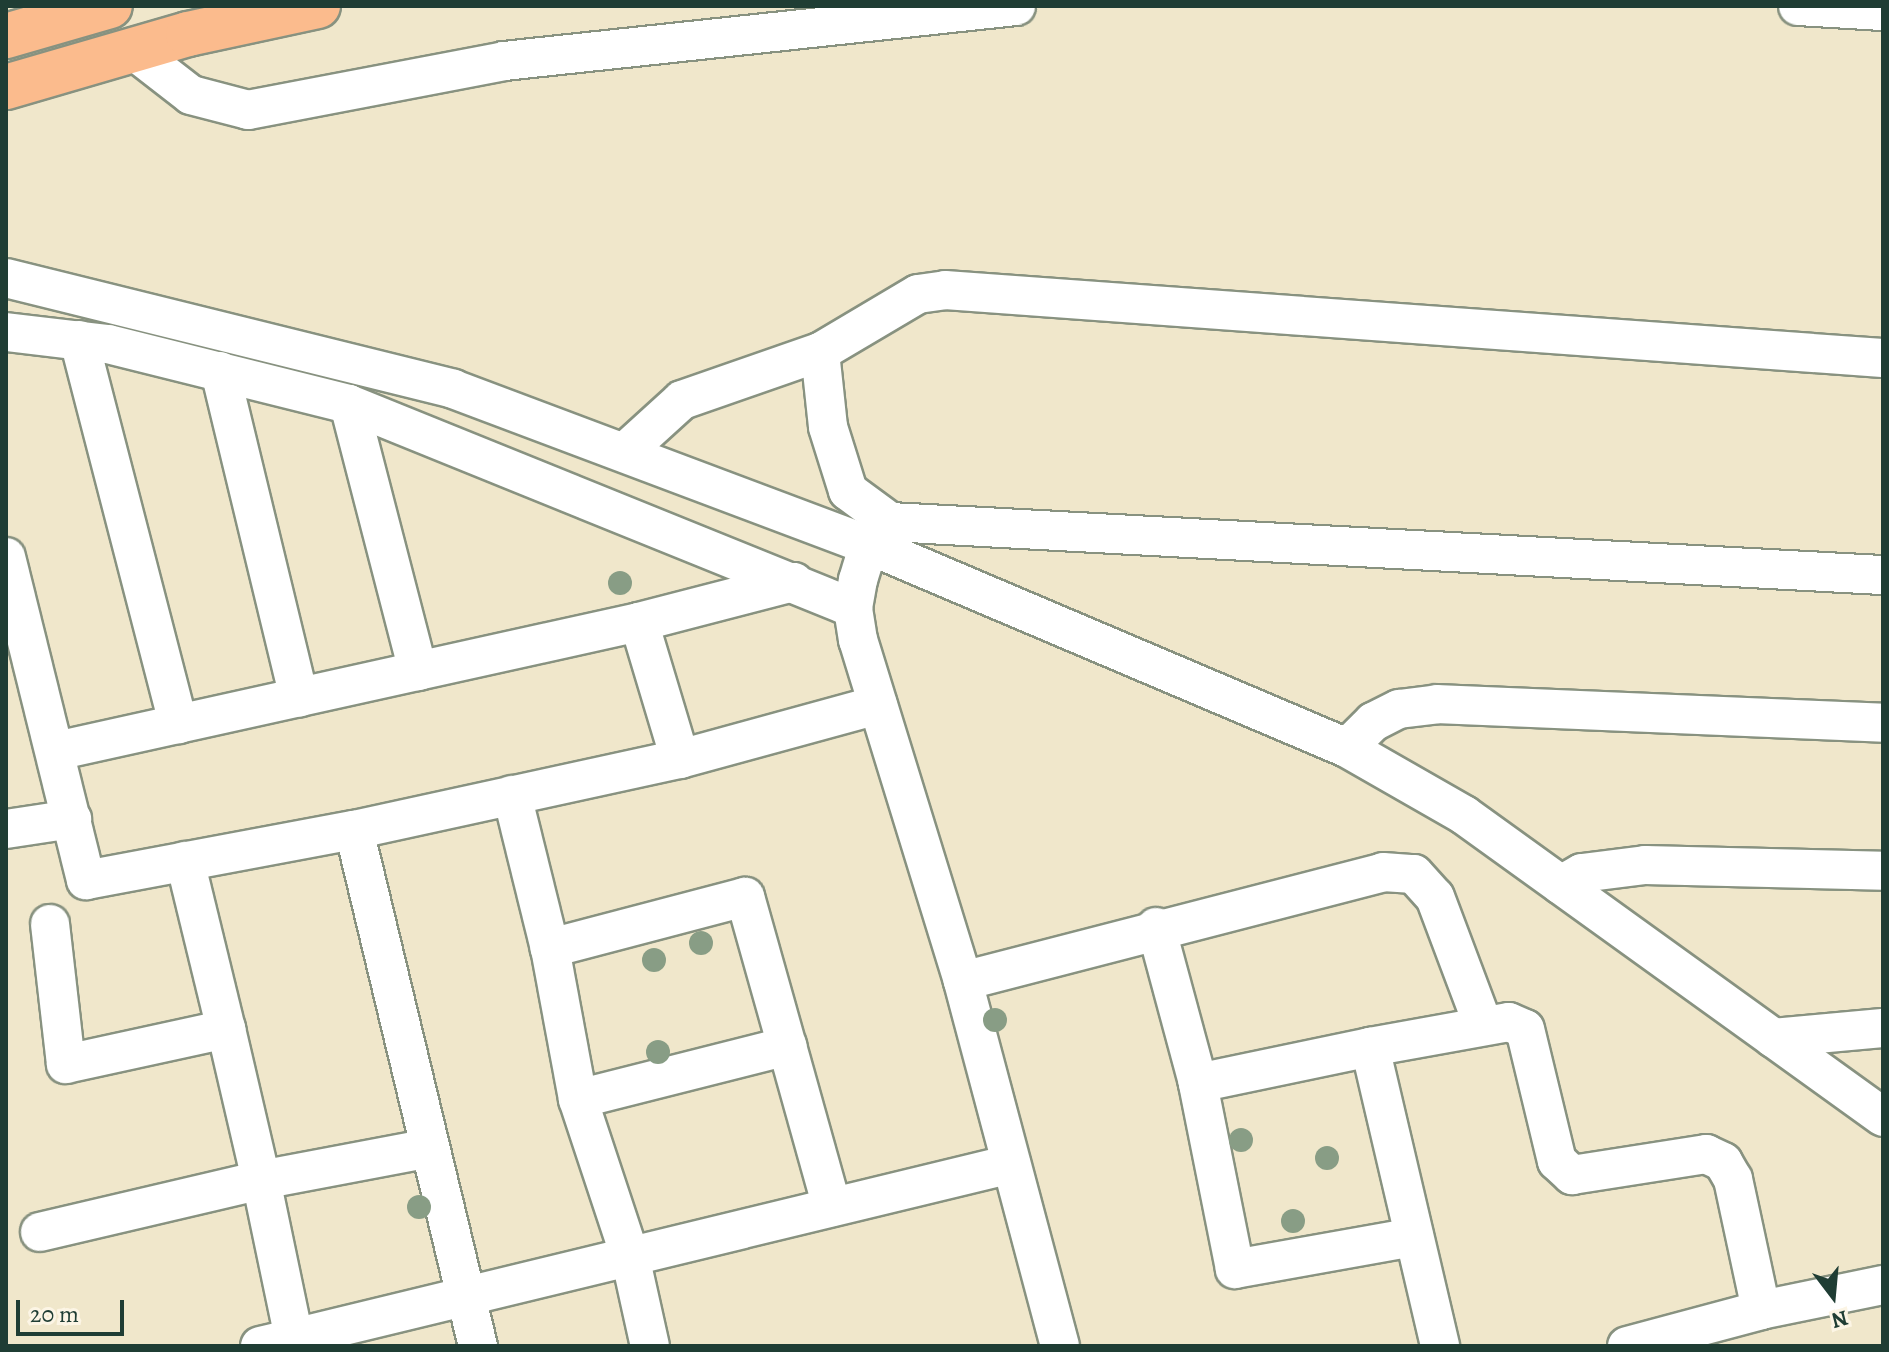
<!DOCTYPE html>
<style>
body{margin:0}
#map{position:relative;width:1889px;height:1352px;overflow:hidden;background:#f0e7cb;font-family:Alegreya,serif}
div>[style]{position:absolute}
[style*='--x']{left:calc(var(--x)*1px);top:calc(var(--y)*1px);width:calc(var(--w)*1px);rotate:calc(var(--a)*1deg)}
.roads{filter:drop-shadow(2px 0 #889280) drop-shadow(-2px 0 #889280) drop-shadow(0 2px #889280) drop-shadow(0 -2px #889280)}
.minor>*{height:38px;margin:-19px;padding:0 19px;transform-origin:19px;border-radius:19px;background:#fff}
.major>*{height:44px;margin:-22px;padding:0 22px;transform-origin:22px;border-radius:22px;background:#fbbb8d}
.trees>*{width:24px;height:24px;margin:-12px;border-radius:50%;background:#889d85}
span{translate:-50% -50%;white-space:nowrap;text-align:center;line-height:1.15;-webkit-text-stroke:6px #fcf5e5;paint-order:stroke}
.frame{position:absolute;inset:0;border:8px solid #1f3d34;pointer-events:none}
.north{position:absolute;left:1793px;top:1256px;width:80px;height:80px;-webkit-text-stroke:6px #fcf5e5;paint-order:stroke;rotate:164deg;font-size:22px;font-weight:700;line-height:32px;text-align:center;color:#1f3d34}
.north::after{content:'';display:block;margin:auto;width:28px;height:36px;background:#1f3d34;clip-path:polygon(50% 0,100% 100%,50% 72%,0 100%)}
.scale{position:absolute;left:16px;top:1300px;width:108px;height:36px;box-sizing:border-box;border:4px solid #1f3d34;border-top:0;padding-left:10px;font-size:24px;line-height:28px;white-space:nowrap;color:#1f3d34;-webkit-text-stroke:6px #fcf5e5;paint-order:stroke}
</style>
<div id="map">
<div class="roads">
<div class="minor">
<i style="--x:1798;--y:6;--w:85;--a:3.4"></i>
<i style="--x:133;--y:50;--w:73;--a:37.8"></i>
<i style="--x:191;--y:95;--w:59;--a:14.7"></i>
<i style="--x:248;--y:110;--w:261;--a:-10.8"></i>
<i style="--x:504;--y:61;--w:515;--a:-6.13"></i>
<i style="--x:6;--y:278;--w:461;--a:13.9"></i>
<i style="--x:453;--y:389;--w:444;--a:20.6"></i>
<i style="--x:869;--y:545;--w:519;--a:23.01"></i>
<i style="--x:1347;--y:748;--w:135;--a:29.8"></i>
<i style="--x:1464;--y:815;--w:516;--a:35.78"></i>
<i style="--x:6;--y:332;--w:103;--a:6.7"></i>
<i style="--x:108;--y:344;--w:248;--a:14"></i>
<i style="--x:349;--y:404;--w:544;--a:22.04"></i>
<i style="--x:79;--y:340;--w:397;--a:75.5"></i>
<i style="--x:820;--y:352;--w:75;--a:83.9"></i>
<i style="--x:828;--y:427;--w:67;--a:72.6"></i>
<i style="--x:848;--y:491;--w:52;--a:36.4"></i>
<i style="--x:220;--y:371;--w:336;--a:76.4"></i>
<i style="--x:349;--y:404;--w:276;--a:75.5"></i>
<i style="--x:627;--y:450;--w:74;--a:-42.3"></i>
<i style="--x:682;--y:400;--w:146;--a:-19.2"></i>
<i style="--x:820;--y:352;--w:114;--a:-30.6"></i>
<i style="--x:918;--y:294;--w:27;--a:-8"></i>
<i style="--x:945;--y:290;--w:940;--a:4.15"></i>
<i style="--x:6;--y:557;--w:333;--a:76.1"></i>
<i style="--x:86;--y:880;--w:273;--a:-10.6"></i>
<i style="--x:354;--y:830;--w:334;--a:-12.3"></i>
<i style="--x:680;--y:759;--w:205;--a:-15.3"></i>
<i style="--x:639;--y:622;--w:160;--a:-14.5"></i>
<i style="--x:1347;--y:748;--w:37;--a:-45"></i>
<i style="--x:1373;--y:722;--w:29;--a:-27"></i>
<i style="--x:1399;--y:709;--w:38;--a:-7"></i>
<i style="--x:1437;--y:704;--w:446;--a:2.4"></i>
<i style="--x:56;--y:751;--w:597;--a:-12.48"></i>
<i style="--x:639;--y:622;--w:143;--a:73.3"></i>
<i style="--x:512;--y:795;--w:158;--a:76.1"></i>
<i style="--x:6;--y:829;--w:67;--a:-8.6"></i>
<i style="--x:354;--y:830;--w:531;--a:76.49"></i>
<i style="--x:185;--y:861;--w:173;--a:76.3"></i>
<i style="--x:1561;--y:885;--w:24;--a:-30"></i>
<i style="--x:1582;--y:873;--w:64;--a:-7.2"></i>
<i style="--x:1645;--y:865;--w:238;--a:1.4"></i>
<i style="--x:50;--y:924;--w:141;--a:83.5"></i>
<i style="--x:66;--y:1064;--w:164;--a:-12.3"></i>
<i style="--x:226;--y:1029;--w:155;--a:76.9"></i>
<i style="--x:261;--y:1180;--w:172;--a:-10.7"></i>
<i style="--x:1156;--y:927;--w:162;--a:74.9"></i>
<i style="--x:963;--y:981;--w:434;--a:-14.5"></i>
<i style="--x:1383;--y:872;--w:31;--a:4"></i>
<i style="--x:1414;--y:874;--w:31;--a:48"></i>
<i style="--x:1435;--y:897;--w:137;--a:69.4"></i>
<i style="--x:1773;--y:1038;--w:110;--a:-5.2"></i>
<i style="--x:787;--y:1046;--w:155;--a:-105.7"></i>
<i style="--x:745;--y:897;--w:202;--a:165.3"></i>
<i style="--x:550;--y:948;--w:154;--a:79.5"></i>
<i style="--x:578;--y:1099;--w:216;--a:-14.2"></i>
<i style="--x:787;--y:1046;--w:167;--a:74.4"></i>
<i style="--x:1370;--y:1047;--w:141;--a:-10.2"></i>
<i style="--x:1509;--y:1022;--w:17;--a:24"></i>
<i style="--x:1525;--y:1029;--w:136;--a:76.4"></i>
<i style="--x:1557;--y:1161;--w:21;--a:43"></i>
<i style="--x:1572;--y:1175;--w:136;--a:-8.9"></i>
<i style="--x:1706;--y:1154;--w:19;--a:25"></i>
<i style="--x:1723;--y:1162;--w:20;--a:60"></i>
<i style="--x:1733;--y:1179;--w:134;--a:77.9"></i>
<i style="--x:578;--y:1099;--w:165;--a:71.7"></i>
<i style="--x:630;--y:1256;--w:92;--a:77.5"></i>
<i style="--x:40;--y:1232;--w:227;--a:-13.2"></i>
<i style="--x:261;--y:1180;--w:161;--a:78.2"></i>
<i style="--x:294;--y:1338;--w:738;--a:-13.64"></i>
<i style="--x:1414;--y:1237;--w:182;--a:169.9"></i>
<i style="--x:1235;--y:1269;--w:190;--a:-101.3"></i>
<i style="--x:1198;--y:1083;--w:176;--a:-11.8"></i>
<i style="--x:1370;--y:1047;--w:307;--a:76.8"></i>
<i style="--x:260;--y:1346;--w:35;--a:-13"></i>
<i style="--x:294;--y:1338;--w:8;--a:76"></i>
<i style="--x:1060;--y:1346;--w:378;--a:-104.9"></i>
<i style="--x:963;--y:981;--w:357;--a:-107.1"></i>
<i style="--x:858;--y:640;--w:32;--a:-99"></i>
<i style="--x:853;--y:608;--w:28;--a:-80"></i>
<i style="--x:858;--y:580;--w:37;--a:-73"></i>
<i style="--x:869;--y:545;--w:31;--a:-48"></i>
<i style="--x:890;--y:522;--w:994;--a:3.06"></i>
<i style="--x:1627;--y:1346;--w:139;--a:-15"></i>
<i style="--x:1761;--y:1310;--w:125;--a:-11.6"></i>
</div>
<div class="major">
<i style="--x:6;--y:36;--w:108;--a:-16.1"></i>
<i style="--x:6;--y:87;--w:190;--a:-16.2"></i>
<i style="--x:188;--y:34;--w:133;--a:-12.2"></i>
</div>
</div>
<div class="trees">
<i style="left:620px;top:583px"></i>
<i style="left:701px;top:943px"></i>
<i style="left:654px;top:960px"></i>
<i style="left:995px;top:1020px"></i>
<i style="left:658px;top:1052px"></i>
<i style="left:1241px;top:1140px"></i>
<i style="left:1327px;top:1158px"></i>
<i style="left:419px;top:1207px"></i>
<i style="left:1293px;top:1221px"></i>
</div>
<div class="frame"></div>
<div class="north">N</div>
<div class="scale">20 m</div>
</div>
